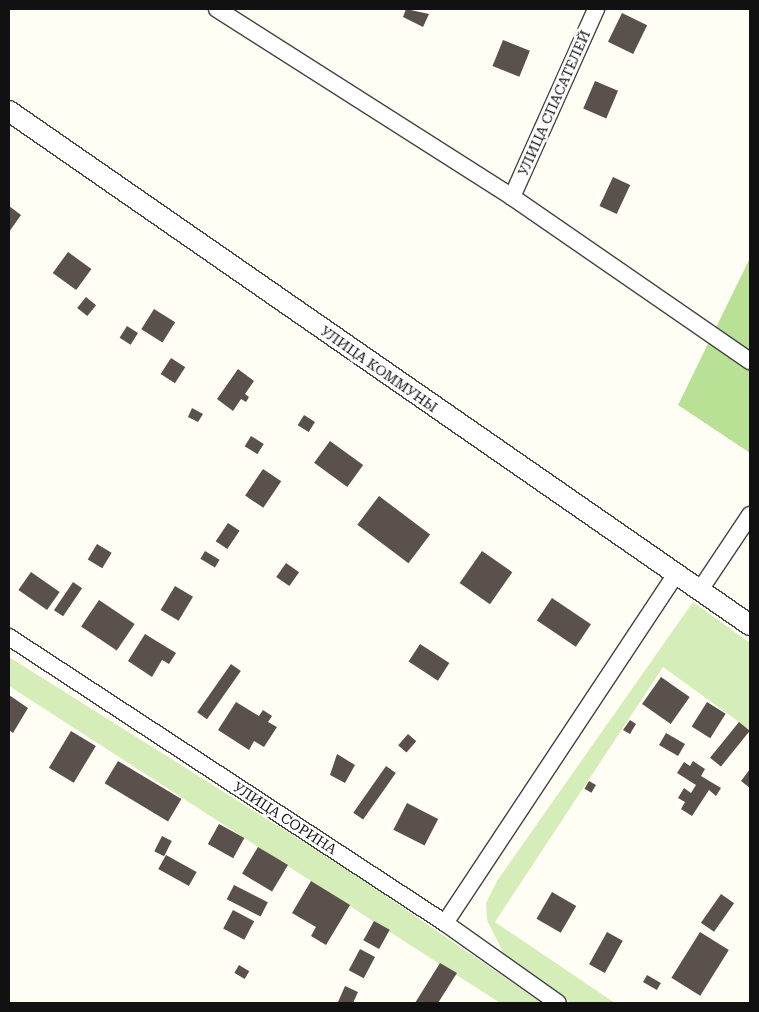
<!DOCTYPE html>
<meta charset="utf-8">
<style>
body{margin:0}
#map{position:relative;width:759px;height:1012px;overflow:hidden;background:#fffdf4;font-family:"Roboto Serif",serif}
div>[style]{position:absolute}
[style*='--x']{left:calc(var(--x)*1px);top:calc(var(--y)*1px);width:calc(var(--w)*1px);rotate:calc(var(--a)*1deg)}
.green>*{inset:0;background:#d5eeb9}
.forest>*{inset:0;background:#b8e196}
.building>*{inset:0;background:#5a514c;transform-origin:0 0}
.roads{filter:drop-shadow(1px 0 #444) drop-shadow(-1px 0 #444) drop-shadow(0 1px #444) drop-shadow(0 -1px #444)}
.minor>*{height:16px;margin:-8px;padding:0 8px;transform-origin:8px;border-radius:8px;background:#fff}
.tertiary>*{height:20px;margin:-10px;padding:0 10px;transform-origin:10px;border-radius:10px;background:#fff}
span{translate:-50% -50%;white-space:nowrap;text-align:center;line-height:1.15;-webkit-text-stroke:5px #fff;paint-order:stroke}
.street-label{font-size:14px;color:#111}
.frame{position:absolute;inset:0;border:10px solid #111;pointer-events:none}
</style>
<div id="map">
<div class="green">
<i style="clip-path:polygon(693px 602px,750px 643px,750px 730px,663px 667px,495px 922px,615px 1003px,571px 1003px,505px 956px,487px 920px,486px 903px,497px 881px)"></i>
<i style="clip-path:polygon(9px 657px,348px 870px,542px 1003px,500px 1003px,9px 686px)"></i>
</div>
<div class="forest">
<i style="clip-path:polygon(750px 258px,750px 453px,678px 405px)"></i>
</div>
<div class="building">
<i style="clip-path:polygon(406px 9px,429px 14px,423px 27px,403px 17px)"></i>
<i style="left:622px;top:13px;width:28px;height:32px;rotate:26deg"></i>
<i style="left:503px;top:40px;width:29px;height:28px;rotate:22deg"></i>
<i style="left:595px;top:81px;width:25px;height:30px;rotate:23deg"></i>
<i style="left:613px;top:177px;width:19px;height:32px;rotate:25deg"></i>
<i style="clip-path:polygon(9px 206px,21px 215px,9px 232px)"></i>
<i style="left:68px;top:252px;width:29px;height:26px;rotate:36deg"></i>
<i style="left:86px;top:297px;width:13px;height:14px;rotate:39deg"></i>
<i style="left:154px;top:309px;width:25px;height:24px;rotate:32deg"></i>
<i style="left:127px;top:326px;width:13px;height:14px;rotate:32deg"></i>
<i style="left:171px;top:358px;width:17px;height:19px;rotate:33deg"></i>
<i style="clip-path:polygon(238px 369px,254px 381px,245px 394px,249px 397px,246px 402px,241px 399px,233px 411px,217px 399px)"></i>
<i style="clip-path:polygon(192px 408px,203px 414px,198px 422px,188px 417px)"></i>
<i style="left:304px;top:415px;width:13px;height:12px;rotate:32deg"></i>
<i style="left:251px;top:436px;width:15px;height:12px;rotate:32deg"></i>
<i style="left:330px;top:441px;width:41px;height:27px;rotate:36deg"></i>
<i style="left:263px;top:469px;width:22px;height:32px;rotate:34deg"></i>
<i style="left:379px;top:496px;width:64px;height:36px;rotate:37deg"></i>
<i style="left:228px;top:523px;width:14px;height:22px;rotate:34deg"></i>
<i style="left:97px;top:544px;width:17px;height:18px;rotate:31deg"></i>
<i style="left:205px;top:551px;width:17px;height:9px;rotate:31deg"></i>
<i style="left:482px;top:551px;width:37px;height:39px;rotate:35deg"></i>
<i style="left:286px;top:563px;width:16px;height:17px;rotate:35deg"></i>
<i style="left:31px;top:572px;width:35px;height:22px;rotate:35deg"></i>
<i style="left:73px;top:582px;width:11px;height:34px;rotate:34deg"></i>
<i style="left:175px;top:586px;width:21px;height:28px;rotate:31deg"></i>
<i style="left:552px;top:598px;width:47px;height:27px;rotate:34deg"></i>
<i style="left:99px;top:600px;width:43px;height:32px;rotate:34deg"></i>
<i style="clip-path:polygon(145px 634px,176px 653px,169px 664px,162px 660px,152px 677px,128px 661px)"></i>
<i style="left:420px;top:644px;width:35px;height:21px;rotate:33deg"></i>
<i style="left:231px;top:664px;width:12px;height:59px;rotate:35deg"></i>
<i style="left:661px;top:677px;width:35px;height:33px;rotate:35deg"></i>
<i style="clip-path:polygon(9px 695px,28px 708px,13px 733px,9px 730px)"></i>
<i style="clip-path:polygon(236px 702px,259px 716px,263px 710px,272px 716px,268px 722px,277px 727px,264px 747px,254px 741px,249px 750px,218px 730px)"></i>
<i style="left:707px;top:702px;width:22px;height:29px;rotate:32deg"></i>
<i style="clip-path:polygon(630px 720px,636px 724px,630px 734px,623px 730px)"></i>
<i style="left:739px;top:722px;width:14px;height:46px;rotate:39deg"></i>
<i style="left:71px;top:731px;width:29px;height:43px;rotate:31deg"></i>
<i style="left:666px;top:733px;width:22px;height:14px;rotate:30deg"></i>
<i style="left:408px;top:734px;width:11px;height:15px;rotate:41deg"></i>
<i style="clip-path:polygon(337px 754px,355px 765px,345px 783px,330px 775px)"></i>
<i style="left:118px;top:761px;width:74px;height:26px;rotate:31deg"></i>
<i style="clip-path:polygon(693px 761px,705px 769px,701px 776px,721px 788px,716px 796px,709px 790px,692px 816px,681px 809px,685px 802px,678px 798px,684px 788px,691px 793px,696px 785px,677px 773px,684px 762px,690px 766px)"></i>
<i style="left:386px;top:766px;width:12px;height:57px;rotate:35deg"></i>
<i style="clip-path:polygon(750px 769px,750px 788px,741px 781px)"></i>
<i style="left:589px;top:781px;width:8px;height:9px;rotate:30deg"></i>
<i style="left:407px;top:803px;width:35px;height:30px;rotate:27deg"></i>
<i style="left:219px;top:824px;width:29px;height:23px;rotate:29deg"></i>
<i style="left:162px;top:836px;width:11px;height:17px;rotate:27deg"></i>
<i style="left:258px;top:847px;width:35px;height:31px;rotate:31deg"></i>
<i style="left:166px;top:855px;width:35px;height:16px;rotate:29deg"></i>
<i style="clip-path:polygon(311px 881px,350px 905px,326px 945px,311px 936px,316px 927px,292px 913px)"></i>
<i style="left:234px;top:885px;width:38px;height:16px;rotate:27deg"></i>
<i style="left:552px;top:892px;width:28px;height:31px;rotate:30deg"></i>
<i style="left:721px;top:894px;width:16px;height:35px;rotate:35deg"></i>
<i style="left:233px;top:910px;width:24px;height:21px;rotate:28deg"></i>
<i style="left:374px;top:921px;width:18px;height:22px;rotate:29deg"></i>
<i style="left:607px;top:932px;width:18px;height:37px;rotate:29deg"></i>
<i style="left:700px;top:932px;width:34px;height:54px;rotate:32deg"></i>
<i style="left:360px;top:949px;width:17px;height:24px;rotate:28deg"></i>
<i style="clip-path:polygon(440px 963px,457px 973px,438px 1003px,415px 1003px)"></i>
<i style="left:239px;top:965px;width:12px;height:9px;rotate:31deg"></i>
<i style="left:647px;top:975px;width:16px;height:8px;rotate:30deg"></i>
<i style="clip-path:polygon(345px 986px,358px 992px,353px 1003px,338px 1002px)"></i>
</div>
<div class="roads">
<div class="minor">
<i style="--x:217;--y:9;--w:350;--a:32.5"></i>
<i style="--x:512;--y:197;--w:289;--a:34.6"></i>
<i style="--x:512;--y:197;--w:206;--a:-65.9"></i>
<i style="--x:700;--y:590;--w:90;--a:-56.3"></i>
<i style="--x:9;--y:637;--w:521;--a:33.26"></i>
<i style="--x:445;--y:923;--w:138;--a:35.3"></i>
<i style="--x:445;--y:923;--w:420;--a:-56.5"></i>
</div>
<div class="tertiary">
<i style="--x:9;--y:111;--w:902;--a:34.75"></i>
</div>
</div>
<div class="street-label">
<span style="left:554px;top:103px;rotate:-66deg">УЛИЦА СПАСАТЕЛЕЙ</span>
<span style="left:379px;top:369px;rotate:35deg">УЛИЦА КОММУНЫ</span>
<span style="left:285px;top:818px;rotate:33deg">УЛИЦА СОРИНА</span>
</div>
<div class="frame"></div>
</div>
